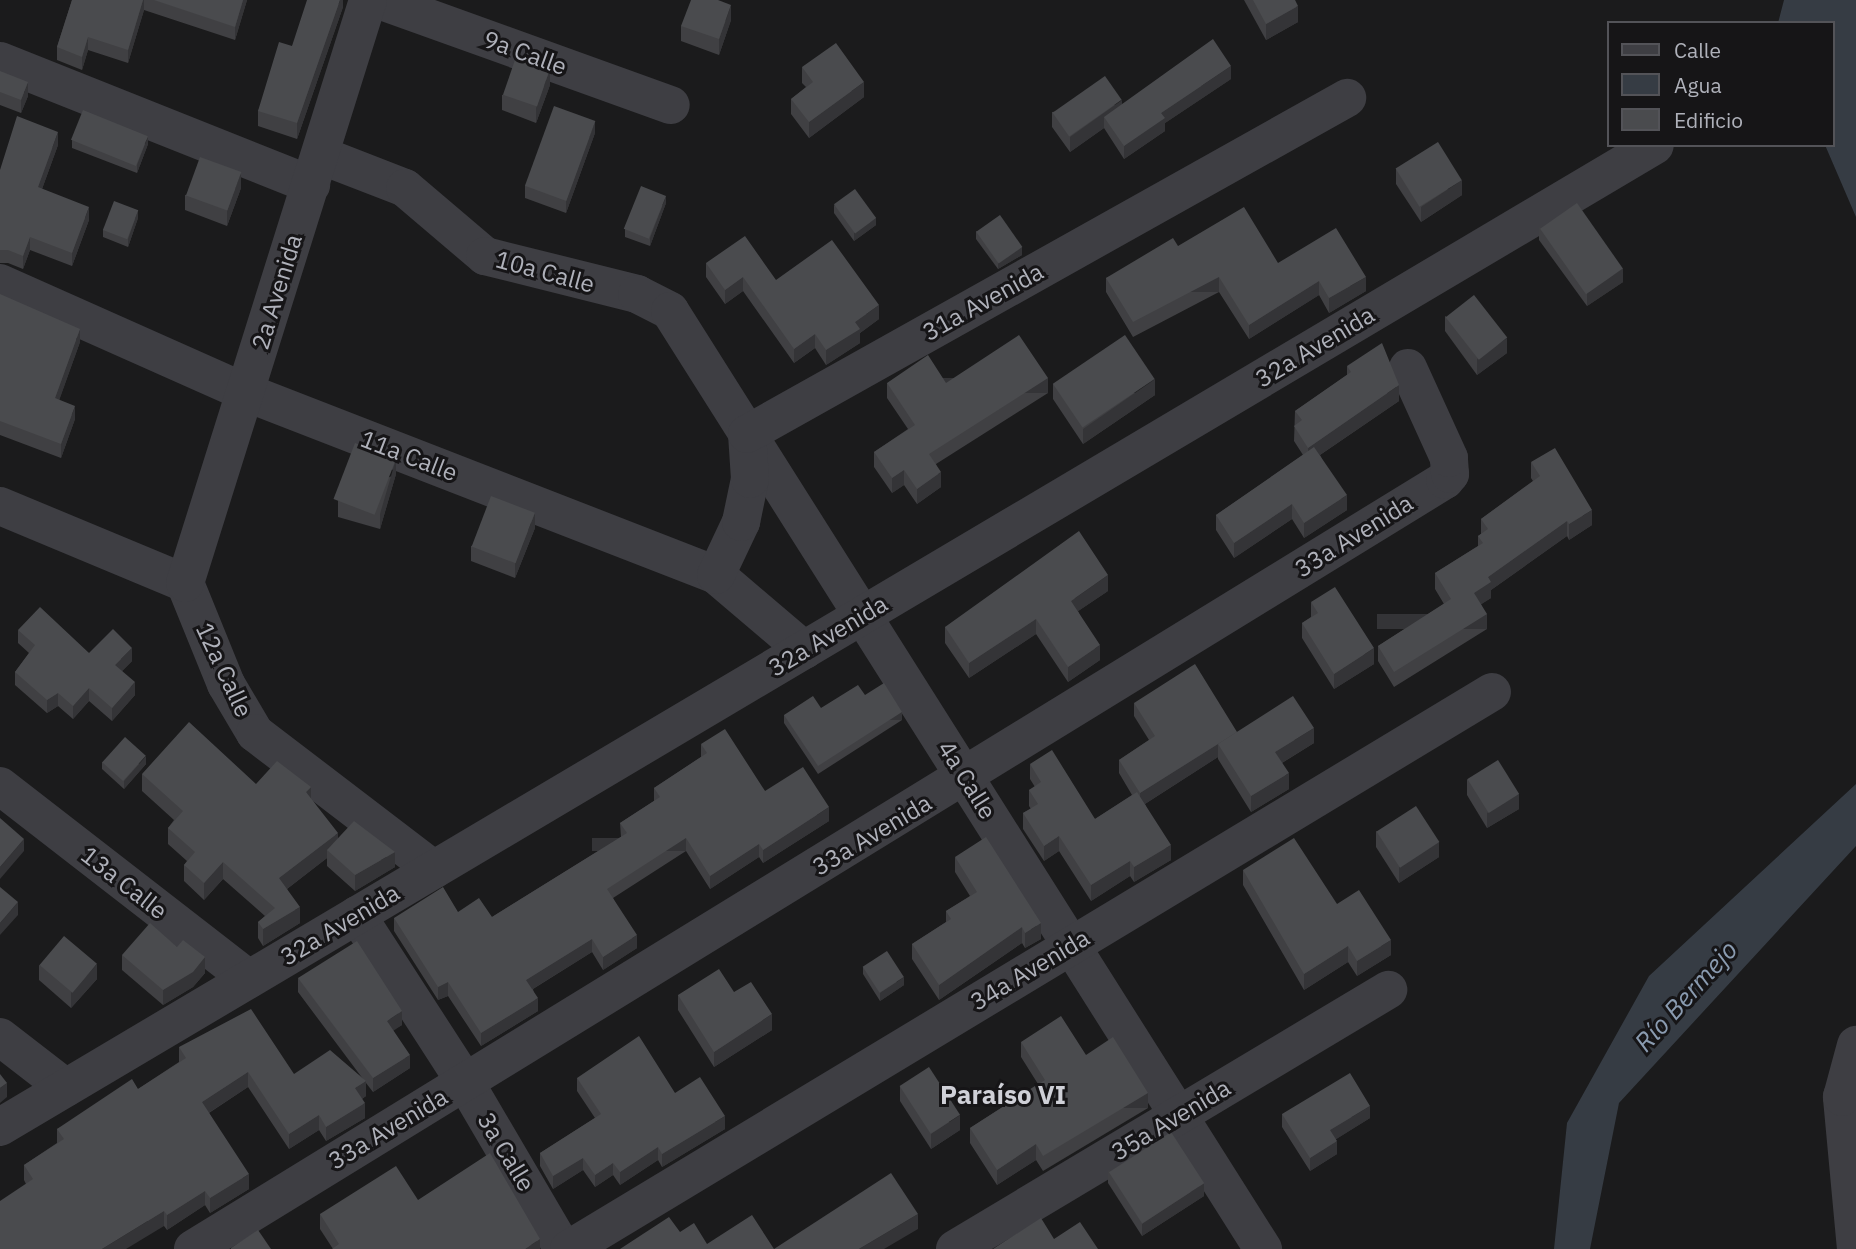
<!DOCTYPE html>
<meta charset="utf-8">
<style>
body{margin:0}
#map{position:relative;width:1856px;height:1249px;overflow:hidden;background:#1b1b1c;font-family:"IBM Plex Sans",sans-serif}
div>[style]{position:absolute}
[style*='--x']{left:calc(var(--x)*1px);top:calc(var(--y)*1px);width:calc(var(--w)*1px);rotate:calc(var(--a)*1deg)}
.water>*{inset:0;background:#363c44}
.minor>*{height:38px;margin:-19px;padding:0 19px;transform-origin:19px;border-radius:19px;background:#3e3e43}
.wall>*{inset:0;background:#404043}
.shaded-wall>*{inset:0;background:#343437;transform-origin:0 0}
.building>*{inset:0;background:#4a4b4e;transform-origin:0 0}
span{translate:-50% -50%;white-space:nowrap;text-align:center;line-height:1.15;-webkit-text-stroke:6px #161517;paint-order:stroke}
.street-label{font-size:24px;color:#afb1ba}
.water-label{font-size:26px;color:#8a9bb0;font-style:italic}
.neighbourhood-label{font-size:26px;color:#cfd0d7;font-weight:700}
.legend{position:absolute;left:1607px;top:21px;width:228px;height:126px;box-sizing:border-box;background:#161517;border:2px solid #535358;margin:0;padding:9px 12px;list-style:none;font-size:21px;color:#afb1ba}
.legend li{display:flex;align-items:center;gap:14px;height:35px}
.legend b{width:35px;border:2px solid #535358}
</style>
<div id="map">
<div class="water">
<i style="clip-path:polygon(1784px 0,1856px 0,1856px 217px,1825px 145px,1833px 145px,1833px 23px,1778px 23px)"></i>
<i style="clip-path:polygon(1856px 784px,1856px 846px,1619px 1103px,1590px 1249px,1554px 1249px,1567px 1123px,1649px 976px)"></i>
</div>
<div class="minor">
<i style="--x:379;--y:0;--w:310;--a:19.8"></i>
<i style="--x:0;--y:61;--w:335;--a:21.7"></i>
<i style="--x:320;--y:155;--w:91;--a:21.2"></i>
<i style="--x:405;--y:188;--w:105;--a:40.4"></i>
<i style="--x:485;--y:256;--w:157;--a:14"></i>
<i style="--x:637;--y:294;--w:37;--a:27"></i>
<i style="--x:670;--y:311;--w:1110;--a:57.7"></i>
<i style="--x:0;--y:283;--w:268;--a:24"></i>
<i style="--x:245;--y:392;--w:505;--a:21.23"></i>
<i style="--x:716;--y:575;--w:116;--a:40.4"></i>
<i style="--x:0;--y:506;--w:200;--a:22.6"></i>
<i style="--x:185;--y:583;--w:109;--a:67.9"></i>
<i style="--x:226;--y:684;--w:57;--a:59.4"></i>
<i style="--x:255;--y:733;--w:225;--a:37.4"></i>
<i style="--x:716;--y:575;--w:59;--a:-64.7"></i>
<i style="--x:741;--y:522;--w:44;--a:-78.2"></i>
<i style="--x:750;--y:479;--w:45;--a:-93.8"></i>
<i style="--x:747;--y:434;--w:688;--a:-29.25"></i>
<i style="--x:185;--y:583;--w:611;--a:-72.57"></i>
<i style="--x:0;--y:786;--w:315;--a:37.8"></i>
<i style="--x:357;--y:915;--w:199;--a:57.1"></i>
<i style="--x:465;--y:1082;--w:194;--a:59.6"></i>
<i style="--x:0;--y:1037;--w:83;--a:37.7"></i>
<i style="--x:0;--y:1127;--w:1924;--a:-30.68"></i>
<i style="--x:193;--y:1249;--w:1469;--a:-31.56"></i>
<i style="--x:1445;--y:480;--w:8;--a:-50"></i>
<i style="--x:1450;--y:474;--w:16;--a:-94"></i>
<i style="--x:1449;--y:458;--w:99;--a:-114.5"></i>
<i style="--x:569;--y:1249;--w:1078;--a:-31.11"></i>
<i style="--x:955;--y:1249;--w:505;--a:-30.89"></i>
<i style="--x:1856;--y:1249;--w:153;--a:-95.3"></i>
<i style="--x:1842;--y:1097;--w:54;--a:-74.9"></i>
</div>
<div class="wall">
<i style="clip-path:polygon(72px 0,247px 0,235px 40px,144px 10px,128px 63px,88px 50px,82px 70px,57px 60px,57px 47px)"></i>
<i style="clip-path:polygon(343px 0,343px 7px,297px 139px,258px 126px,258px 111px,292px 46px)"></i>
<i style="clip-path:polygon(1244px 0,1295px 0,1298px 22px,1266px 40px)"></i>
<i style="clip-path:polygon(731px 20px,719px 55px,681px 41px,681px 26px)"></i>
<i style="clip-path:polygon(802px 67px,864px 97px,809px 138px,791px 114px,791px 99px,806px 87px,802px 83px)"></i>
<i style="clip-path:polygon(0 71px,28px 96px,21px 113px,0 105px)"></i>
<i style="clip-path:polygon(1231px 79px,1165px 123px,1165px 131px,1124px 159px,1104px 128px,1070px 152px,1052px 127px,1052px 112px,1122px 104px)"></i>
<i style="clip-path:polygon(550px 85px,536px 123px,502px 110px,502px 95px)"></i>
<i style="clip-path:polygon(595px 133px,566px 213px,525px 198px,525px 186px)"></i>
<i style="clip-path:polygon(72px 140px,148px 144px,137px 173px,72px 148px)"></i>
<i style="clip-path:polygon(58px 145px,42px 189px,89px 220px,72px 266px,30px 250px,23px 269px,8px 263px,0 263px,0 170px)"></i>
<i style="clip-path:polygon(1396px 169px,1462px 195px,1421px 222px,1396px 184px)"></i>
<i style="clip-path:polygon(241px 188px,227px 226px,185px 210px,185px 195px)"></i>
<i style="clip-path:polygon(666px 203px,650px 246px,625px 237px,625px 229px)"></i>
<i style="clip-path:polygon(834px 205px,876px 225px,854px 241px,834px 213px)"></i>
<i style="clip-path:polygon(138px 218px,128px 247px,103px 237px,103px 230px)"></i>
<i style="clip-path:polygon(1539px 227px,1623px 282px,1587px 306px,1539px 240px)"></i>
<i style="clip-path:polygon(976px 231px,1022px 255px,998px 269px,976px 239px)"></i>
<i style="clip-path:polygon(1178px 246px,1278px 263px,1366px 291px,1329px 313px,1319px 295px,1249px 339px,1219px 292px,1133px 337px,1106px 292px,1106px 278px)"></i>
<i style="clip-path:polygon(706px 263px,776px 280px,879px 319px,860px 333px,860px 343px,826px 365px,815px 348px,794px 363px,743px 291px,725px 304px,706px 277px)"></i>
<i style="clip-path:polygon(0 294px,80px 342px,59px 400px,75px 419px,61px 458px,0 435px)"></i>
<i style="clip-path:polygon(1445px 316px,1507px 353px,1477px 375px,1445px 331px)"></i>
<i style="clip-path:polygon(1347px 366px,1399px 401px,1320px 455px,1347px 510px,1304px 538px,1292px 519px,1234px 558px,1216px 530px,1216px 515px,1303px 455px,1294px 441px,1295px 411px,1347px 375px)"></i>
<i style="clip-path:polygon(887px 383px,946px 383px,1048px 393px,936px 464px,941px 487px,917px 504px,904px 485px,892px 493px,874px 467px,874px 452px,908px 429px,887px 398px)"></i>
<i style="clip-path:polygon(1053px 384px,1155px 395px,1083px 444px,1053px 399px)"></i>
<i style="clip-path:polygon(1531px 462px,1592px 525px,1569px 540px,1567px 536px,1491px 590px,1491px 598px,1481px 604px,1487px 629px,1394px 687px,1378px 661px,1378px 646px,1444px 604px,1435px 589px,1435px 573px,1478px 546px,1478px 536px,1481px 534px,1481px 519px,1533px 481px,1531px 478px)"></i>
<i style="clip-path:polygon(396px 474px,380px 529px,338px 517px,338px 501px)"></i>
<i style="clip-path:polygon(535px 528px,515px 578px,471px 561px,471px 546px)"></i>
<i style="clip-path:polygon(1108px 591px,1078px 611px,1100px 660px,1068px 682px,1036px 634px,969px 678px,945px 643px,945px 627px)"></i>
<i style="clip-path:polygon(1311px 602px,1374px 664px,1334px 689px,1302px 638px,1302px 623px,1311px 617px)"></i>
<i style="clip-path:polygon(18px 630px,89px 653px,132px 661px,122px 671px,135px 695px,112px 721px,89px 701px,73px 719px,58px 706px,47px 713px,15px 685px,15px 672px,29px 653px,18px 643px)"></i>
<i style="clip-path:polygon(865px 695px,902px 720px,818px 774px,784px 723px,784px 715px,821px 708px)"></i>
<i style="clip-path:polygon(1134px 703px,1237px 732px,1314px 743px,1282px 763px,1289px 789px,1251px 812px,1218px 759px,1218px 757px,1145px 804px,1171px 860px,1134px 882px,1130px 876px,1091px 901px,1059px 851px,1044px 861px,1023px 829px,1023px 813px,1031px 809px,1029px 806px,1029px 790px,1035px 787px,1030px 779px,1030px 764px,1095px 819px,1132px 795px,1119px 773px,1119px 760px,1149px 740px,1134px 716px)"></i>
<i style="clip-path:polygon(701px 744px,765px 791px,829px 821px,763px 863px,759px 857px,710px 889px,686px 851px,613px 898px,637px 948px,603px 970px,592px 952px,533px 989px,538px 1011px,481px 1046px,448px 996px,438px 1000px,394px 931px,394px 918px,458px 912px,492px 917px,621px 837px,620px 823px,654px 801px,654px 788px,701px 757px)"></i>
<i style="clip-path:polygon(102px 762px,146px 764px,124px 789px,102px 769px)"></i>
<i style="clip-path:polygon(142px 774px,256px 784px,311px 798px,338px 839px,395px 867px,355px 891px,327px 866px,327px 858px,287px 889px,300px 923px,263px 946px,258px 938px,258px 922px,265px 916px,223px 879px,204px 900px,184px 881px,184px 865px,187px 861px,168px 844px,168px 828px,174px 820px,142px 791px)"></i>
<i style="clip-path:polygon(1467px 779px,1519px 809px,1487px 828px,1467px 795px)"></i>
<i style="clip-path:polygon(1376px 831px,1439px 857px,1399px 883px,1376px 847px)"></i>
<i style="clip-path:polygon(955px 857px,1041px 939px,1025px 948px,1022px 943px,939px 1000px,912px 959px,912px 944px,946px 922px,946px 911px,970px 896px,955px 872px)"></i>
<i style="clip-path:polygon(1243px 870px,1337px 904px,1391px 955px,1357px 976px,1348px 962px,1304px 990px,1243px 885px)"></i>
<i style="clip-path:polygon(122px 955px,205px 973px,193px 987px,163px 1005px,122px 970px)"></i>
<i style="clip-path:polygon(39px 965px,97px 979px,71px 1008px,39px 980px)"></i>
<i style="clip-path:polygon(863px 967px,904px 985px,880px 1001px,863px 974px)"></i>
<i style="clip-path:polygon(298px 978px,402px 1025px,393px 1030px,410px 1068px,373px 1092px,366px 1083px,366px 1096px,362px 1099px,365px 1118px,326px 1141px,319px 1130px,289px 1149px,248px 1087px,209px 1113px,249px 1189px,210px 1213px,205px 1205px,167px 1230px,164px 1226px,26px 1184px,24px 1180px,24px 1165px,57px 1143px,57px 1129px,138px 1089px,179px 1062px,179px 1047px,294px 1074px,363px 1079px,298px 992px)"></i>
<i style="clip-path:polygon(734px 992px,772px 1030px,714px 1067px,678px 1010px,678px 995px)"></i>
<i style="clip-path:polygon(1021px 1042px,1086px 1055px,1148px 1108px,1043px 1171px,1036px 1160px,997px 1185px,970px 1143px,970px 1128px,1038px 1084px,1021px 1057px)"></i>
<i style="clip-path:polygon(577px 1078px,675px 1093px,725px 1129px,662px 1167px,658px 1160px,620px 1185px,613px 1175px,595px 1187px,583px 1170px,553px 1189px,540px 1166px,540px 1153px,595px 1118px,577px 1091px)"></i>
<i style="clip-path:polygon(900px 1086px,960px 1130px,931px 1149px,900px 1101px)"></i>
<i style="clip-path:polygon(1282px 1114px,1370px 1118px,1336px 1139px,1337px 1154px,1310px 1171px,1282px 1127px)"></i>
<i style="clip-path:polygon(1108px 1170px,1204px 1196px,1142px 1236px,1108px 1183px)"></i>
<i style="clip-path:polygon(418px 1200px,540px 1249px,333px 1249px,320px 1229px,320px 1214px)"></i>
</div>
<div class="shaded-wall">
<i style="clip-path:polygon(143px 0,144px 0,144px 10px,128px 63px,128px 50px)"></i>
<i style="clip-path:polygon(243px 0,247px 0,235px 40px,235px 27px)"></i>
<i style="clip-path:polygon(340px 0,343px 0,343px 7px,297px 139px,297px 123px)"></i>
<i style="clip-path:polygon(731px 5px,731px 20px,719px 55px,719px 39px)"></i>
<i style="clip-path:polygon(1298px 6px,1298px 22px,1266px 40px,1266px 24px)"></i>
<i style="clip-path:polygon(88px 37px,88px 50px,82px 70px,82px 57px)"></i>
<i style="clip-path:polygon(1231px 66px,1231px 79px,1165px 123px,1165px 131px,1124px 159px,1124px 146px,1161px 113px)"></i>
<i style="clip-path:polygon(550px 69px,550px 85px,536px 123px,536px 108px)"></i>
<i style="clip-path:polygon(28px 82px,28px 96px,21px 113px,21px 100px)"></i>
<i style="clip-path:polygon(864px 82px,864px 97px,809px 138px,809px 122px)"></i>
<i style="clip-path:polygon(1122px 100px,1122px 115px,1104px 117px,1104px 128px,1070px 152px,1070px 137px)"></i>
<i style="clip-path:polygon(595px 121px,595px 133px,566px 213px,566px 201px)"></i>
<i style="clip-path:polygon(58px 132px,58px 145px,38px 200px,38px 187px)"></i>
<i style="clip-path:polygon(148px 136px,148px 144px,137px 173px,137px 165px)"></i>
<i style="clip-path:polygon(241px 172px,241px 188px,227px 226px,227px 211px)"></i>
<i style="clip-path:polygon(1462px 180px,1462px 195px,1421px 222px,1421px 207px)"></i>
<i style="clip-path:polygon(666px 196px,666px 203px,650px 246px,650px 238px)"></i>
<i style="clip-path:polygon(89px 207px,89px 220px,72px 266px,72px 253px)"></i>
<i style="clip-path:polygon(138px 210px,138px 218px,128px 247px,128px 239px)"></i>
<i style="clip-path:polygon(876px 218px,876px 225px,854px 241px,854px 233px)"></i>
<i style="clip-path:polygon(30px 237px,30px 250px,23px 269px,23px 256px)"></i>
<i style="clip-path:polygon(1022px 247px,1022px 255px,998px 269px,998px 261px)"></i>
<i style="clip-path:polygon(1623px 268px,1623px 282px,1587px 306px,1587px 293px)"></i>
<i style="clip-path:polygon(743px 277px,743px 291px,725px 304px,725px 290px)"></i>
<i style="left:1219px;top:277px;width:15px;height:97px;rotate:90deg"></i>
<i style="clip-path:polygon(1366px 277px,1366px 291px,1329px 313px,1329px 298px)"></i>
<i style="clip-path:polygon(1319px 281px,1319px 295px,1249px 339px,1249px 325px)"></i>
<i style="clip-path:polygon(879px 305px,879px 319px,860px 333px,860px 343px,826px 365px,826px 350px,855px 322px)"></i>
<i style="clip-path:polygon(80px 329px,80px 342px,55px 412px,55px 398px)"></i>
<i style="clip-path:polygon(815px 334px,815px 348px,794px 363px,794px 349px)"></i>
<i style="clip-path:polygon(1507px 338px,1507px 353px,1477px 375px,1477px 359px)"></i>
<i style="left:1048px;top:378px;width:15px;height:141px;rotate:90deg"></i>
<i style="clip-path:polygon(1155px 379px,1155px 395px,1083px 444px,1083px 429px)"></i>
<i style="clip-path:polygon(1399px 385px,1399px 401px,1308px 463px,1308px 448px)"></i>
<i style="clip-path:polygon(75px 406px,75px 419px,61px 458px,61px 444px)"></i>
<i style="clip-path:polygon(396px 459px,396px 474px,380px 529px,380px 514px)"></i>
<i style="clip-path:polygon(904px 470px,904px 485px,892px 493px,892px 478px)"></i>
<i style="clip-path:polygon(941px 472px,941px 487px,917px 504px,917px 489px)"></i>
<i style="clip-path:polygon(1347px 495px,1347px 510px,1304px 538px,1304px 523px)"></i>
<i style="clip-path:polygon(1292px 504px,1292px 519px,1234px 558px,1234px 543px)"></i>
<i style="clip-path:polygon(1592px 510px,1592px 525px,1569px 540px,1569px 524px)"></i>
<i style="clip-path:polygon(535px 513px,535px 528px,515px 578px,515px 563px)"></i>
<i style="clip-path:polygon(1567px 521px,1567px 536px,1491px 590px,1491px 598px,1474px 609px,1474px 593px,1488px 577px)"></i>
<i style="clip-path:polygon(1108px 575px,1108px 591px,1071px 616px,1071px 601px)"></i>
<i style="left:1487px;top:614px;width:15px;height:110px;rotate:90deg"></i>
<i style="clip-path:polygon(1036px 619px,1036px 634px,969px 678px,969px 663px)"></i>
<i style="clip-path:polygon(1100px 645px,1100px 660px,1068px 682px,1068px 667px)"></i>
<i style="clip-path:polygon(132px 648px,132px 661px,115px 678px,115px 665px)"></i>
<i style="clip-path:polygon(1374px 648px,1374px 664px,1334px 689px,1334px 674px)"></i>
<i style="clip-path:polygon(135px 682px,135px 695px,112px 721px,112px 708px)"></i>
<i style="clip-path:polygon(89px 688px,89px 701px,73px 719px,73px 706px)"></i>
<i style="clip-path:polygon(58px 693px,58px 706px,47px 713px,47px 700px)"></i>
<i style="left:902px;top:712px;width:8px;height:100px;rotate:90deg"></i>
<i style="clip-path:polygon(1314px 728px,1314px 743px,1275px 767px,1275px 752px)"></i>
<i style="clip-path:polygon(1218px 744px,1218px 757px,1140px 807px,1140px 793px)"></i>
<i style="clip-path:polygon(146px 756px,146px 764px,124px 789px,124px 781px)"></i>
<i style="clip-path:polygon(1289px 773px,1289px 789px,1251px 812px,1251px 796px)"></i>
<i style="clip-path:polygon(311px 787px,311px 803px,306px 792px)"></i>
<i style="clip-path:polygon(1519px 794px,1519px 809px,1487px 828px,1487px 813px)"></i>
<i style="clip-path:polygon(829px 807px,829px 821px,763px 863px,763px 850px)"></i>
<i style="clip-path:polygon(338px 833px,338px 849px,327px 850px,327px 858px,279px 895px,279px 878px)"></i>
<i style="clip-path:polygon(1059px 836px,1059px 851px,1044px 861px,1044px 846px)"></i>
<i style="left:686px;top:838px;width:13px;height:94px;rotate:90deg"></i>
<i style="clip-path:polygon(24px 839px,24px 851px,0 879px,0 867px)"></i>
<i style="clip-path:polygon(1439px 842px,1439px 857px,1399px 883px,1399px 867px)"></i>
<i style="clip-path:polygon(759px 844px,759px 857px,710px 889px,710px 876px)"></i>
<i style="clip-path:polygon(1171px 845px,1171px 860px,1134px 882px,1134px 867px)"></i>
<i style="clip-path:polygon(395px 852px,395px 867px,355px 891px,355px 875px)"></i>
<i style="clip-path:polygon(1130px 861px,1130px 876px,1091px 901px,1091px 885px)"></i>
<i style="clip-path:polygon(223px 862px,223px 879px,204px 900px,204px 883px)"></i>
<i style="clip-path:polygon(18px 902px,18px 915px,0 935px,0 923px)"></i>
<i style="clip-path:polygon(300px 907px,300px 923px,263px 946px,263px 929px)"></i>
<i style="clip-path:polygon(1041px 923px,1041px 939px,1025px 948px,1025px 933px)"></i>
<i style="clip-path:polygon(1022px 927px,1022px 943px,939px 1000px,939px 985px)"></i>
<i style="clip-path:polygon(637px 935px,637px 948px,603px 970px,603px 957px)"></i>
<i style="clip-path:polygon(592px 939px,592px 952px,526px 993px,526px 980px)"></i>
<i style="clip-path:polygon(1391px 940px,1391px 955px,1357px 976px,1357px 961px)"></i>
<i style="clip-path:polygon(1348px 946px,1348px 962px,1304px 990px,1304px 974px)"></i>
<i style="clip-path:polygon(205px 957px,205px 973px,193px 987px,163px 1005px,163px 990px)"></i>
<i style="clip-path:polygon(97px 964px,97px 979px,71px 1008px,71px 993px)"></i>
<i style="clip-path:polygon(904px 977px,904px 985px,880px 1001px,880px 993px)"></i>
<i style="clip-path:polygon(448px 982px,448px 996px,438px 1000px,438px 987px)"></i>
<i style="clip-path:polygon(538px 998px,538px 1011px,481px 1046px,481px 1033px)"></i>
<i style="clip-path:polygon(402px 1011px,402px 1025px,387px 1035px,387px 1021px)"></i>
<i style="clip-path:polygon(772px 1014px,772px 1030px,714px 1067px,714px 1052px)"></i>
<i style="clip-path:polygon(410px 1055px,410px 1068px,373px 1092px,373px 1078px)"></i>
<i style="clip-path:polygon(248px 1072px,248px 1087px,202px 1117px,202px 1102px)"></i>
<i style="clip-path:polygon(366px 1081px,366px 1096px,355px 1103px,355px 1088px)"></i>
<i style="clip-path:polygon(7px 1083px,7px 1097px,0 1103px,0 1088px)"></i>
<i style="left:1148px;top:1093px;width:15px;height:122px;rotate:90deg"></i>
<i style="clip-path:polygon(365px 1103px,365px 1118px,326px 1141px,326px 1127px)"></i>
<i style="clip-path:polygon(1370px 1106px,1370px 1118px,1330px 1143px,1330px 1130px)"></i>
<i style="clip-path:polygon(319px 1115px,319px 1130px,289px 1149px,289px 1134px)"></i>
<i style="clip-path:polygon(960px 1115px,960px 1130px,931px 1149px,931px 1134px)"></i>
<i style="clip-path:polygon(725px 1116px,725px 1129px,662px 1167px,662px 1154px)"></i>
<i style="clip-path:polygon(1337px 1141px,1337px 1154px,1310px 1171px,1310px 1158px)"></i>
<i style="clip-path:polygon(1036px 1144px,1036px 1160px,997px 1185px,997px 1170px)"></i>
<i style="clip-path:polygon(658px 1147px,658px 1160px,620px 1185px,620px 1172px)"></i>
<i style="clip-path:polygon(583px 1158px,583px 1170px,553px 1189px,553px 1176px)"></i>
<i style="clip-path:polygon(613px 1163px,613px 1175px,595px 1187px,595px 1175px)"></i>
<i style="clip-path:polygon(249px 1174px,249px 1189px,210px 1213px,210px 1198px)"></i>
<i style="clip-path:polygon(1204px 1183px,1204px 1196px,1142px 1236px,1142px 1224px)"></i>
<i style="clip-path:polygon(205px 1191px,205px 1205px,167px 1230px,167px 1215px)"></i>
<i style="clip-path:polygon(164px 1211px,164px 1226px,126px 1249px,102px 1249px)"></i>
<i style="clip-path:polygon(918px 1214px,918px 1229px,884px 1249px,859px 1249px)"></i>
<i style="clip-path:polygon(540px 1239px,540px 1249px,525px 1249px)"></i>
</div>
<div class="building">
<i style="clip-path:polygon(72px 0,143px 0,128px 50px,88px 37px,82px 57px,57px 47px)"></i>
<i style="clip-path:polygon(154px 0,243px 0,235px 27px)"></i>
<i style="clip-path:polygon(307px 0,340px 0,297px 123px,258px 111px,279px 42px,292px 46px)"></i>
<i style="clip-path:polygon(691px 0,718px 0,731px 5px,719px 39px,681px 26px)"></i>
<i style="clip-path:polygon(1253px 0,1295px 0,1298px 6px,1266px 24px)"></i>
<i style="clip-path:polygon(1213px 39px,1231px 66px,1161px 113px,1165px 118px,1124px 146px,1104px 117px)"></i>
<i style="clip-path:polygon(836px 43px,864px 82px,809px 122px,791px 99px,813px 82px,802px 67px)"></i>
<i style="left:516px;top:57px;width:36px;height:40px;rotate:19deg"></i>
<i style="clip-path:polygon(0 71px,28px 82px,21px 100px,0 92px)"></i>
<i style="left:1105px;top:76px;width:29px;height:64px;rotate:55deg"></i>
<i style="left:554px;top:106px;width:44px;height:85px;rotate:20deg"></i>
<i style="left:83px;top:110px;width:70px;height:32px;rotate:22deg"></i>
<i style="clip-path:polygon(17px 116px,58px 132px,38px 187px,89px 207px,72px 253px,30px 237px,23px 256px,8px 250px,0 250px,0 170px)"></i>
<i style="left:1438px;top:142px;width:45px;height:50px;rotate:58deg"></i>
<i style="left:200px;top:157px;width:44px;height:41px;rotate:20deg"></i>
<i style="left:641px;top:186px;width:27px;height:46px;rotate:22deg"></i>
<i style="left:855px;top:189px;width:36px;height:26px;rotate:54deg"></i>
<i style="left:114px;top:201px;width:26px;height:31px;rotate:21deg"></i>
<i style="left:1577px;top:203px;width:80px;height:45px;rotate:55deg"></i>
<i style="clip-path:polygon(1244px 207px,1278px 263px,1336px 228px,1366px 277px,1329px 298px,1319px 281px,1249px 325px,1219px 277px,1133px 322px,1106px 278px,1173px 238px,1178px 246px)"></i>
<i style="left:1000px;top:215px;width:39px;height:29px;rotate:55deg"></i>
<i style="clip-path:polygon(745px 236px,776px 280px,832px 240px,879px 305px,855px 322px,860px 329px,826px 350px,815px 334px,794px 349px,743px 277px,725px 290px,706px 263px)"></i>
<i style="clip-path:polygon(0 294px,80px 329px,55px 398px,75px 406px,61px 444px,0 421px)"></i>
<i style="left:1474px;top:295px;width:54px;height:36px;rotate:52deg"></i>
<i style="clip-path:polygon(1019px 335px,1048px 378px,929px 454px,941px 472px,917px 489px,904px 470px,892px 478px,874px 452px,915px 425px,887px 383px,928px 355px,946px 383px)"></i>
<i style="left:1125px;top:335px;width:53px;height:87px;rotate:56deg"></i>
<i style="clip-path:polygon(1382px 343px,1399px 385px,1308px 448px,1294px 426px,1302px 420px,1295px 411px,1351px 372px,1347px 366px)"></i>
<i style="left:355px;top:443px;width:44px;height:60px;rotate:21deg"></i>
<i style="clip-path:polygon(1314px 447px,1347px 495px,1304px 523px,1292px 504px,1234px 543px,1216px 515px)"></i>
<i style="clip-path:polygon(1555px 448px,1592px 510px,1569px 524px,1567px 521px,1488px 577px,1491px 582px,1474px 593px,1487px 614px,1394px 672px,1378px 646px,1451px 599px,1435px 573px,1483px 543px,1478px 536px,1488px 529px,1481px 519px,1540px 476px,1531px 462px)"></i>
<i style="left:491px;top:496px;width:47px;height:54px;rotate:21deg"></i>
<i style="clip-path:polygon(1079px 531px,1108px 575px,1071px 601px,1100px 645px,1068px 667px,1036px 619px,969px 663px,945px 627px)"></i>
<i style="clip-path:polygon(1335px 587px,1374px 648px,1334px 674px,1302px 623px,1318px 613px,1311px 602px)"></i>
<i style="clip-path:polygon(40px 607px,89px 653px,113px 629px,132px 648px,115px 665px,135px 682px,112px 708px,89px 688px,73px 706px,58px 693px,47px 700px,15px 672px,35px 645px,18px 630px)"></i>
<i style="clip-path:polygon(1195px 664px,1237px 732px,1140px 793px,1119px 760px,1155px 736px,1134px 703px)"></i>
<i style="clip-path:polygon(884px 683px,902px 712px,818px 766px,784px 715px,813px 696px,821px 708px,858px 685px,865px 695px)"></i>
<i style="clip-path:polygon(1293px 696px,1314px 728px,1275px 752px,1289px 773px,1251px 796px,1218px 744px)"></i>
<i style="clip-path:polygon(189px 722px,256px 784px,277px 761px,311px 787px,306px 792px,338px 833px,279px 878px,300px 907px,263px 929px,258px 922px,275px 908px,223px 862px,204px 883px,184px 865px,195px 852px,168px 828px,183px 811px,142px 774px)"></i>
<i style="clip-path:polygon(725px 729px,765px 791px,803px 767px,829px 807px,763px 850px,759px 844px,710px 876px,686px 838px,607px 889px,637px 935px,603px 957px,592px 939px,526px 980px,538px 998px,481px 1033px,448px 982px,438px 987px,394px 918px,443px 887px,458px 912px,479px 898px,492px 917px,627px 833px,620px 823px,660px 797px,654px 788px,707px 753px,701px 744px)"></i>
<i style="left:125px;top:737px;width:28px;height:34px;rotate:42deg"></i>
<i style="clip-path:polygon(1052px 750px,1095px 819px,1137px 792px,1171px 845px,1134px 867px,1130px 861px,1091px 885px,1059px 836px,1044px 846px,1023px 813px,1038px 804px,1029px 790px,1041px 782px,1030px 764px)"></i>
<i style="left:1498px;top:760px;width:40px;height:36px;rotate:58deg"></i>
<i style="left:1416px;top:806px;width:43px;height:47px;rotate:57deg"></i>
<i style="clip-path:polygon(0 818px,24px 839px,0 867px)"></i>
<i style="clip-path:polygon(354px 821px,395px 852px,355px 875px,327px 850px)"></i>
<i style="clip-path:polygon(986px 837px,1041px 923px,1025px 933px,1022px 927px,939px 985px,912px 944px,951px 919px,946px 911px,977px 892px,955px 857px)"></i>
<i style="clip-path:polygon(1294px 838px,1337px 904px,1359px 890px,1391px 940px,1357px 961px,1348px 946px,1304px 974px,1243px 870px)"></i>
<i style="clip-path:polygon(0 887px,18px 902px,0 923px)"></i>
<i style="clip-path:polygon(150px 923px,177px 947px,183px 940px,205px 957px,193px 972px,163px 990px,122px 955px)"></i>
<i style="left:64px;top:936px;width:43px;height:38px;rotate:40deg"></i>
<i style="clip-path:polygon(357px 941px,402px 1011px,387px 1021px,410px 1055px,373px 1078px,298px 978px)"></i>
<i style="left:887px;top:951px;width:31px;height:29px;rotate:57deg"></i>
<i style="clip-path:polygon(719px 969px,734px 992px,751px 982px,772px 1014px,714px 1052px,678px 995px)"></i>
<i style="clip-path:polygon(251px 1009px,294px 1074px,330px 1050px,366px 1081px,355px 1088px,365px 1103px,326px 1127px,319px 1115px,289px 1134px,248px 1072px,202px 1102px,249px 1174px,210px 1198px,205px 1191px,167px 1215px,164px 1211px,102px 1249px,0 1249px,0 1201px,33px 1179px,24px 1165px,64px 1139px,57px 1129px,132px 1079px,138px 1089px,186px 1058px,179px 1047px)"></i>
<i style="clip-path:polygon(1061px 1016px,1086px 1055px,1113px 1037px,1148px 1093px,1043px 1156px,1036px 1144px,997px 1170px,970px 1128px,1045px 1080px,1021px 1042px)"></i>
<i style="clip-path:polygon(639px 1036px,675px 1093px,700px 1077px,725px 1116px,662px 1154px,658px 1147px,620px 1172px,613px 1163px,595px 1175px,583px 1158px,553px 1176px,540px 1153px,601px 1114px,577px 1078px)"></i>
<i style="left:929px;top:1067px;width:57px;height:35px;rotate:57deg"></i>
<i style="clip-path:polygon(1350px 1073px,1370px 1106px,1330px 1130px,1337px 1141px,1310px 1158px,1282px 1114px)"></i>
<i style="clip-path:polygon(0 1074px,7px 1083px,0 1088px)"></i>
<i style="left:1171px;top:1132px;width:61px;height:74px;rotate:57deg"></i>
<i style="clip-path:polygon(490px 1153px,540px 1239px,525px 1249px,332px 1249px,339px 1244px,320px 1214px,396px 1166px,418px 1200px)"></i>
<i style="clip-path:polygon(891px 1173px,918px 1214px,859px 1249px,774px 1249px)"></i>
<i style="clip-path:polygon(752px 1215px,774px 1249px,620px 1249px,669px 1217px,680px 1232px,694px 1223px,707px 1244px)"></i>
<i style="clip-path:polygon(1041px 1218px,1054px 1239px,1080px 1222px,1098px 1249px,993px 1249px)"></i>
<i style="clip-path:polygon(258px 1230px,271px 1249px,231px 1249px,231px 1248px)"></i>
</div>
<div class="street-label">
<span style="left:525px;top:53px;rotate:20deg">9a Calle</span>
<span style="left:545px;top:272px;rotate:15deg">10a Calle</span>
<span style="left:277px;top:292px;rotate:-73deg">2a Avenida</span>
<span style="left:983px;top:302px;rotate:-29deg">31a Avenida</span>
<span style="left:1315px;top:347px;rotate:-31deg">32a Avenida</span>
<span style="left:409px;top:456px;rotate:21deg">11a Calle</span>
<span style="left:1354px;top:536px;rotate:-32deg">33a Avenida</span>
<span style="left:828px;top:636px;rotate:-31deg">32a Avenida</span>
<span style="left:224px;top:670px;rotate:65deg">12a Calle</span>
<span style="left:967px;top:780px;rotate:58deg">4a Calle</span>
<span style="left:872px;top:835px;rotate:-31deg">33a Avenida</span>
<span style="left:124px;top:883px;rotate:38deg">13a Calle</span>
<span style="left:340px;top:925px;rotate:-31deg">32a Avenida</span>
<span style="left:1030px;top:970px;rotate:-31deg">34a Avenida</span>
<span style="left:1171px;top:1120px;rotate:-31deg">35a Avenida</span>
<span style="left:388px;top:1129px;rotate:-31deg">33a Avenida</span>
<span style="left:506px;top:1152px;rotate:59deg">3a Calle</span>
</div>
<div class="water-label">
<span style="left:1686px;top:996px;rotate:-48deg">Río Bermejo</span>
</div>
<div class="neighbourhood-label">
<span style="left:1003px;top:1095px">Paraíso VI</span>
</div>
<ul class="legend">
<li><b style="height:9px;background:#3e3e43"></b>Calle</li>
<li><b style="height:19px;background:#363c44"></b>Agua</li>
<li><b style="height:19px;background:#4a4b4e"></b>Edificio</li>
</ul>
</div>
